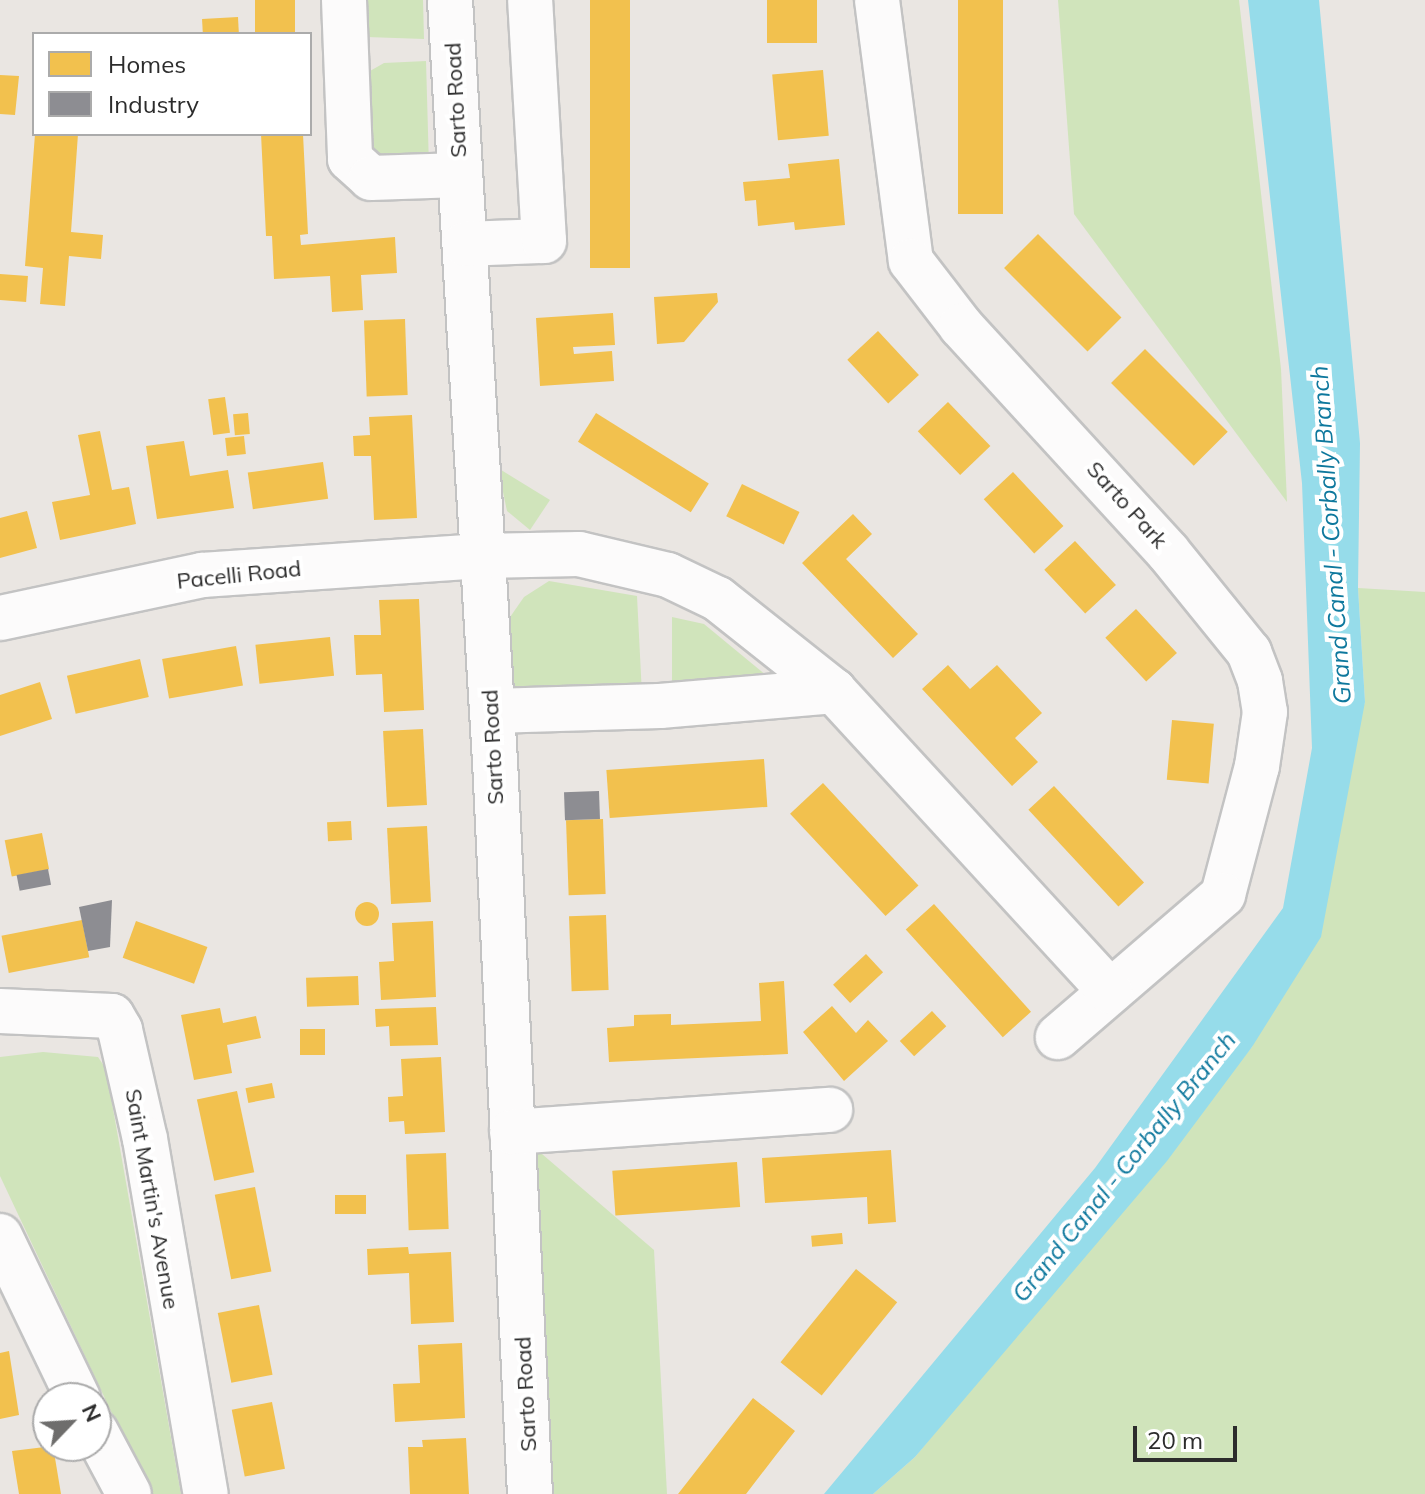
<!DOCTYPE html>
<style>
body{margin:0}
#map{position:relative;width:1425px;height:1494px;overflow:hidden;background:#eae6e2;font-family:Mulish,sans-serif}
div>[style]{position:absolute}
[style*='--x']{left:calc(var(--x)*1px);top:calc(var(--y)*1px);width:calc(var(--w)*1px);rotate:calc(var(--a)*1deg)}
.green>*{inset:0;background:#d0e4bb}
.water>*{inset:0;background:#96dcea}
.homes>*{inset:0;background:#f2c14e;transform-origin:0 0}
.round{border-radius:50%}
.industry>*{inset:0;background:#8d8d92;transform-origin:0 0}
.roads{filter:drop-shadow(2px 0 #c3c3c3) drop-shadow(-2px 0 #c3c3c3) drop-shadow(0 2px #c3c3c3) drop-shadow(0 -2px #c3c3c3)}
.minor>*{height:44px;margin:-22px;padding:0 22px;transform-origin:22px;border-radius:22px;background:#fcfbfb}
span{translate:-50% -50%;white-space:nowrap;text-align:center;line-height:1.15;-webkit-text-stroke:8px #fff;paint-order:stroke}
.street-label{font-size:22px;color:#2c2c2c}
.water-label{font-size:24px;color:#0e789d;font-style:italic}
.legend{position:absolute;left:32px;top:32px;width:280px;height:104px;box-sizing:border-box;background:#fff;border:2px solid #ababab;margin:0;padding:10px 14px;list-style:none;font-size:24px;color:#2c2c2c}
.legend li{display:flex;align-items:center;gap:16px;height:40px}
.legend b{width:40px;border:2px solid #ababab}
.north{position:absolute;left:32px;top:1382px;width:80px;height:80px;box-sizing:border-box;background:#fff;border:2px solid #ababab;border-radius:50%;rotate:65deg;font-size:22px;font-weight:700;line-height:32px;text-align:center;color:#2c2c2c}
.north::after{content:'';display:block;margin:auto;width:28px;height:36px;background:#6e6d6c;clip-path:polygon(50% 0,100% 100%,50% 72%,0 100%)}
.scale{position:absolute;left:1133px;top:1426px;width:104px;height:36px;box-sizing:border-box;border:4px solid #2c2c2c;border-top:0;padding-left:10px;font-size:24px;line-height:28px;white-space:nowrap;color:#2c2c2c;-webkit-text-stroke:6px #fff;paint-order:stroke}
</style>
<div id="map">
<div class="green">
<i style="clip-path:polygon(361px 0,423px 0,424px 39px,367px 37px)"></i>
<i style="clip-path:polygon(1058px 0,1239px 0,1281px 369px,1287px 502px,1074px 214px)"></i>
<i style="clip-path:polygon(426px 61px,429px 167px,372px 165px,363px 75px,384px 63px)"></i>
<i style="clip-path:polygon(498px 468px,550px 500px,530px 530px,507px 511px)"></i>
<i style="clip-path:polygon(549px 581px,637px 596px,642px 695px,512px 707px,506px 623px,524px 597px)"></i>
<i style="clip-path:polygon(1358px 588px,1425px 592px,1425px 1494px,873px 1494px,915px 1457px,1252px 1047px,1365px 702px)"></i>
<i style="clip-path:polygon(672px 617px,704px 624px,772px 680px,672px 693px)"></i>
<i style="clip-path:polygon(43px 1052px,98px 1057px,106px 1069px,181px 1494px,150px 1494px,0 1176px,0 1057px)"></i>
<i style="clip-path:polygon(535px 1148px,654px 1250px,667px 1494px,553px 1494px)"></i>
</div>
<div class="water">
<i style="clip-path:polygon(1248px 0,1319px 0,1360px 443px,1358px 588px,1365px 702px,1321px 937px,1252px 1047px,1167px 1161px,915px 1457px,873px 1494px,824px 1494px,1095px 1168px,1283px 908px,1312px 748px,1302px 483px)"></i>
</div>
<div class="homes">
<i style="left:255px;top:0;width:40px;height:34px"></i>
<i style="left:590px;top:0;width:40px;height:268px"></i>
<i style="left:767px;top:0;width:50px;height:43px"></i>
<i style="left:958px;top:0;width:45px;height:214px"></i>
<i style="left:238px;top:17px;width:17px;height:36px;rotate:87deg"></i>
<i style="left:823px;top:70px;width:66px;height:51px;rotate:85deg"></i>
<i style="clip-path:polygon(0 75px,19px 76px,15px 115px,0 114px)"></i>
<i style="clip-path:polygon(35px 134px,78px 134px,71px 232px,103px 235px,101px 259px,69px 256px,65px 306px,40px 304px,43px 268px,25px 266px)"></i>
<i style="clip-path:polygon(261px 134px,303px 134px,308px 234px,300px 235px,301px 245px,395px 237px,397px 273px,361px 275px,363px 310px,332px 312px,330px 276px,274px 279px,272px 236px,266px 236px)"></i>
<i style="clip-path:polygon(839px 159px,845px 225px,795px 230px,794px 222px,758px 226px,756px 200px,745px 201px,743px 182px,790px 178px,788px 164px)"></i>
<i style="left:1038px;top:234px;width:118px;height:48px;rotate:45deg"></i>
<i style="left:0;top:274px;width:28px;height:26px;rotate:4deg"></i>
<i style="clip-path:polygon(717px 293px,718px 302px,684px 342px,657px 344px,654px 297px)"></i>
<i style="clip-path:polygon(613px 313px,615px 345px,573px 347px,574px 354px,612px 351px,614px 381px,540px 386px,536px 318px)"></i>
<i style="left:405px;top:319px;width:76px;height:41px;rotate:88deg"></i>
<i style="left:878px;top:331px;width:60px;height:42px;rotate:47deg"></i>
<i style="left:1145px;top:349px;width:117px;height:48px;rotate:45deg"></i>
<i style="left:225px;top:397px;width:36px;height:17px;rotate:82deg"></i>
<i style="left:948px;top:402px;width:61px;height:42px;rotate:46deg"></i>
<i style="left:248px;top:413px;width:21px;height:15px;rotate:85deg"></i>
<i style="left:596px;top:413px;width:133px;height:34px;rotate:32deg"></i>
<i style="clip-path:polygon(412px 415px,417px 518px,374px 520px,371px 456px,354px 456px,353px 436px,370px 435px,369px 417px)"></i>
<i style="clip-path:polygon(100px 431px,112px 490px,129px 487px,136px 524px,60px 540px,52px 502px,90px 495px,78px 435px)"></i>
<i style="left:244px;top:436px;width:18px;height:19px;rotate:84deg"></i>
<i style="clip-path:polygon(184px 441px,190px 476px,228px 470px,234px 508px,157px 519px,146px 446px)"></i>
<i style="left:323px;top:462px;width:37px;height:76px;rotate:82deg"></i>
<i style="left:1013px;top:472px;width:74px;height:40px;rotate:47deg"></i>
<i style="left:742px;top:484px;width:64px;height:36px;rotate:26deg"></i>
<i style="clip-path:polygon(27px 511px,37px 548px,0 558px,0 518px)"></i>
<i style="clip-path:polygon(853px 514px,872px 534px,846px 559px,918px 634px,893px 658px,802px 563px)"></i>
<i style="left:1075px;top:541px;width:60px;height:42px;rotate:47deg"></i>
<i style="clip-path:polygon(419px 599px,424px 710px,384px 712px,382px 674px,356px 675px,354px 635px,381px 635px,379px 600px)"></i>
<i style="left:1136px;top:609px;width:60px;height:42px;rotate:47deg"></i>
<i style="left:330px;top:637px;width:39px;height:75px;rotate:84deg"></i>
<i style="left:236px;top:646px;width:40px;height:75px;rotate:80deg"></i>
<i style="left:140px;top:659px;width:39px;height:75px;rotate:77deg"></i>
<i style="clip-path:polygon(948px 665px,970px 689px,997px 665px,1042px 713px,1015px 738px,1038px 762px,1012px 786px,922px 689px)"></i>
<i style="clip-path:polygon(40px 682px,52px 719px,0 736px,0 695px)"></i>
<i style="left:1172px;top:720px;width:42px;height:60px;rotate:5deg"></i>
<i style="left:423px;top:729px;width:76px;height:40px;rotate:87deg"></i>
<i style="left:764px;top:759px;width:48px;height:158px;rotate:86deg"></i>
<i style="left:823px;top:783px;width:140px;height:45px;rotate:47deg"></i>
<i style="left:1054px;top:786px;width:132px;height:35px;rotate:47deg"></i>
<i style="left:603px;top:819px;width:75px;height:37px;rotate:88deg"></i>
<i style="left:351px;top:821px;width:19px;height:24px;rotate:87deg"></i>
<i style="left:427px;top:826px;width:76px;height:40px;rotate:87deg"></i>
<i style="left:42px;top:833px;width:37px;height:38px;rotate:79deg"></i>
<i class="round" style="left:355px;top:902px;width:24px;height:24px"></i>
<i style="left:934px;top:904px;width:145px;height:38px;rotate:48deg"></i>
<i style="left:606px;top:915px;width:75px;height:37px;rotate:88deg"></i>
<i style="left:82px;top:920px;width:38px;height:82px;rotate:79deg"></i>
<i style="left:136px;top:921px;width:76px;height:39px;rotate:20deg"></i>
<i style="clip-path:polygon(433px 921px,436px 997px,381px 1000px,379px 962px,394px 961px,392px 923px)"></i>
<i style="left:866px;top:954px;width:25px;height:45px;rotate:47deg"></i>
<i style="left:358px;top:976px;width:29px;height:52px;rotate:88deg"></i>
<i style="clip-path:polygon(784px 981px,788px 1054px,609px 1062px,607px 1028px,634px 1026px,634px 1015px,671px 1014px,671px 1025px,761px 1021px,759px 983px)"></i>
<i style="clip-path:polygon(832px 1006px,856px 1033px,868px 1020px,888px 1041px,844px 1081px,803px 1032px)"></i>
<i style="clip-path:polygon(436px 1007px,438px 1045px,390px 1046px,389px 1026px,376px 1027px,375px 1009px)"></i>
<i style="clip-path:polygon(220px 1008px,223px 1023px,256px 1016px,261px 1038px,227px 1045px,232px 1073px,194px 1080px,181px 1015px)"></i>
<i style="left:932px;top:1011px;width:21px;height:44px;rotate:47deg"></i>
<i style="left:300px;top:1029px;width:25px;height:26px"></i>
<i style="clip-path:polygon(441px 1057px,445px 1132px,405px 1134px,404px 1121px,389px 1122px,388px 1097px,403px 1096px,401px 1059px)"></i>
<i style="left:272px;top:1083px;width:15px;height:27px;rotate:79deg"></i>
<i style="left:237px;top:1091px;width:83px;height:41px;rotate:78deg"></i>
<i style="clip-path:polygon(891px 1150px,896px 1222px,868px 1224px,867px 1197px,765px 1203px,762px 1158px)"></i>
<i style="left:446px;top:1153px;width:76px;height:40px;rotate:88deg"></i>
<i style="left:737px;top:1162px;width:45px;height:125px;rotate:86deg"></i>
<i style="left:255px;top:1187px;width:86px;height:41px;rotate:79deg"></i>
<i style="left:366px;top:1195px;width:19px;height:31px;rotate:90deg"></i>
<i style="left:842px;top:1233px;width:11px;height:31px;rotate:85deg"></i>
<i style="clip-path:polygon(408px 1247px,409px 1254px,451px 1252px,454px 1322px,411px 1324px,409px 1273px,368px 1275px,367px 1249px)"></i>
<i style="left:856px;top:1269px;width:53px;height:120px;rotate:39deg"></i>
<i style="left:259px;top:1305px;width:71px;height:42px;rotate:79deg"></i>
<i style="clip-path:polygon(462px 1343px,465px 1418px,395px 1422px,393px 1384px,420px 1383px,418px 1345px)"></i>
<i style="clip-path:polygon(9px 1351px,19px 1415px,0 1419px,0 1353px)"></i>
<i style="clip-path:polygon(753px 1398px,795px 1431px,776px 1455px,746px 1494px,678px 1494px)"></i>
<i style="left:272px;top:1402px;width:68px;height:41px;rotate:79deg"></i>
<i style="clip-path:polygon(466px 1438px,469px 1494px,410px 1494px,408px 1447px,423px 1447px,422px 1440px)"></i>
<i style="clip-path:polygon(53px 1446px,61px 1494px,19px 1494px,12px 1451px)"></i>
</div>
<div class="industry">
<i style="left:599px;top:791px;width:28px;height:35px;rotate:88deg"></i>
<i style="left:48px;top:869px;width:16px;height:32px;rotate:79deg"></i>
<i style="clip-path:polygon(112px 900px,110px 947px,88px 951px,79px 907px)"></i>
</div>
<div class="roads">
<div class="minor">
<i style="--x:344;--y:0;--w:159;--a:87.8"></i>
<i style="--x:350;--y:159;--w:28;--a:42"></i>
<i style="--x:371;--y:178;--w:89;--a:-1.9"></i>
<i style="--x:450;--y:0;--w:762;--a:86.62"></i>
<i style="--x:495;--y:761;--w:734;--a:87.27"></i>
<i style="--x:877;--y:0;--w:263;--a:82.6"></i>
<i style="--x:911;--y:261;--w:82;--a:52.4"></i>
<i style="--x:961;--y:326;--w:306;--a:47.5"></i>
<i style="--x:1168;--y:552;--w:129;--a:51"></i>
<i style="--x:1249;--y:652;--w:31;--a:69"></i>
<i style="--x:1260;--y:681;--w:31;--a:81"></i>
<i style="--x:1265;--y:712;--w:55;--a:98.4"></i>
<i style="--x:1257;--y:766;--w:133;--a:104.8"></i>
<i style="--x:1223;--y:895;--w:218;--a:139.3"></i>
<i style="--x:465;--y:244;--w:79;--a:-2.2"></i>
<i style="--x:544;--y:241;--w:241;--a:-93.3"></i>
<i style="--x:0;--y:618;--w:207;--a:-12"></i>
<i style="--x:202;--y:575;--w:280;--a:-3.9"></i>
<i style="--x:481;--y:556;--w:98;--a:-1.2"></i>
<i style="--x:579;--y:554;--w:91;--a:13.3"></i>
<i style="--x:668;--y:575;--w:55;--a:25.6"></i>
<i style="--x:718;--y:599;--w:148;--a:38.4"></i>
<i style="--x:834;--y:691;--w:408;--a:47.4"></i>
<i style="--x:492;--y:711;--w:168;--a:-1.7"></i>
<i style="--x:660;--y:706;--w:175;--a:-4.9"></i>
<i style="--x:0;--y:1011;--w:112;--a:2.6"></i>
<i style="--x:112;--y:1016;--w:16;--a:60"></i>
<i style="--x:120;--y:1030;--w:112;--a:77.1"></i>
<i style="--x:145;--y:1139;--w:360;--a:80.3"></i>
<i style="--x:512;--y:1132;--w:319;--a:-4"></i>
<i style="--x:0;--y:1236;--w:180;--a:64.3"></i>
<i style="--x:96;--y:1432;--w:70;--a:62"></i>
</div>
</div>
<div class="street-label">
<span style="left:456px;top:100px;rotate:-93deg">Sarto Road</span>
<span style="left:1127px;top:505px;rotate:48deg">Sarto Park</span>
<span style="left:239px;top:575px;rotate:-6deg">Pacelli Road</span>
<span style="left:493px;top:747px;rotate:-93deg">Sarto Road</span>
<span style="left:152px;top:1199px;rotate:80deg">Saint Martin's Avenue</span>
<span style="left:526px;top:1394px;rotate:-93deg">Sarto Road</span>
</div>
<div class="water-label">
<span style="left:1331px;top:535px;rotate:-94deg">Grand Canal - Corbally Branch</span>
<span style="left:1124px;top:1167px;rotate:-51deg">Grand Canal - Corbally Branch</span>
</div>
<ul class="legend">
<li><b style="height:22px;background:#f2c14e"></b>Homes</li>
<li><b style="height:22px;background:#8d8d92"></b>Industry</li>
</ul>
<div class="north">N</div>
<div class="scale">20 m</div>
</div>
